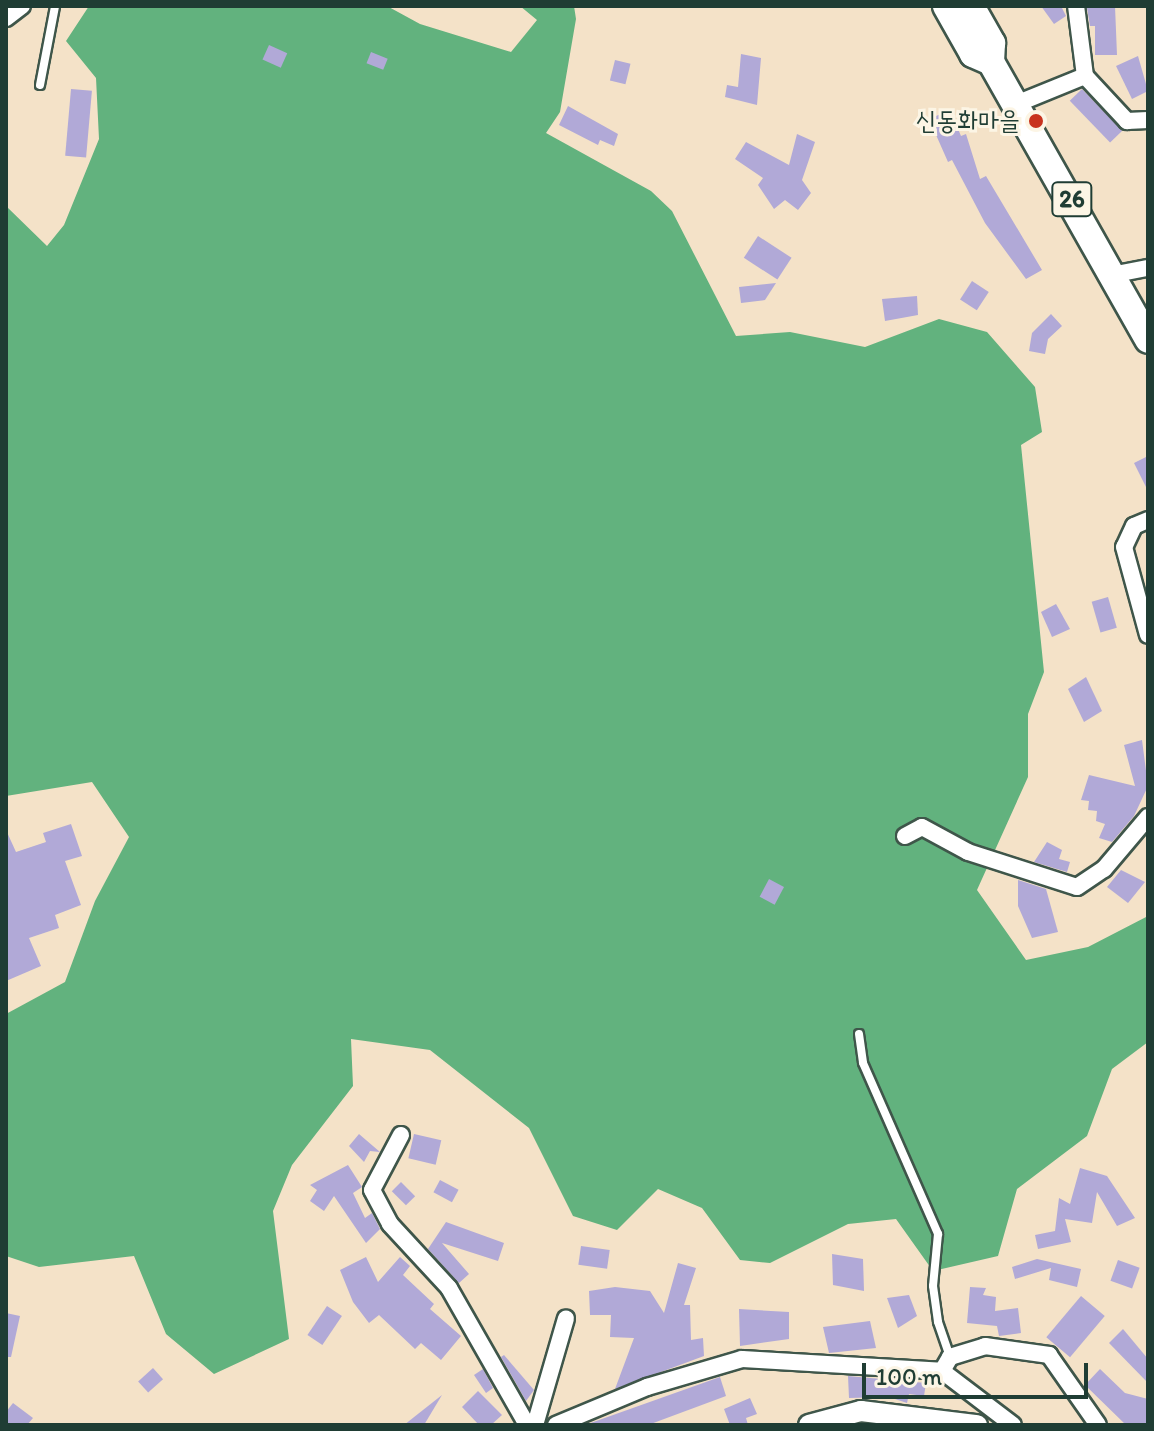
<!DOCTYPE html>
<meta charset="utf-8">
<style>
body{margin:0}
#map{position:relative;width:1154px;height:1431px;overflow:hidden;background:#f4e2c8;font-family:Itim,"Poor Story",sans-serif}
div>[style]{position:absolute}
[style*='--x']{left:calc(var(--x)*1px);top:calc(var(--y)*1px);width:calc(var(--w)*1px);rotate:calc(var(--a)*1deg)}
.forest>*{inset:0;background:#62b27e}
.building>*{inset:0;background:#b1a9d7;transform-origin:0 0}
.roads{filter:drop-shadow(2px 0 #3f564a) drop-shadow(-2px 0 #3f564a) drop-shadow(0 2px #3f564a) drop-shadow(0 -2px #3f564a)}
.service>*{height:8px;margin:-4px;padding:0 4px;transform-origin:4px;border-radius:4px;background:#fff}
.minor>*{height:16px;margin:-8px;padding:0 8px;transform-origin:8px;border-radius:8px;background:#fff}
.tertiary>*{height:20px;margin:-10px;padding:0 10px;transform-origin:10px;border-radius:10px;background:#fff}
.primary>*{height:26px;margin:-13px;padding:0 13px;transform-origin:13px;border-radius:13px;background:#fff}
.dots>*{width:22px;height:22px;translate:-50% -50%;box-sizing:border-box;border:4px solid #fcf5e5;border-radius:50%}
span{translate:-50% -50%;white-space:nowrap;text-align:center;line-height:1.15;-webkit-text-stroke:6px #fcf5e5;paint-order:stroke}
.shield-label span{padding:2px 6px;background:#fcf5e5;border:2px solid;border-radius:6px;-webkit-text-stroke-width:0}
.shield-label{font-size:24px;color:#1f3d34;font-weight:700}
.poi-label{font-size:26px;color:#1f3d34}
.right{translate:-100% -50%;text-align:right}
.frame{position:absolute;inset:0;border:8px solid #1f3d34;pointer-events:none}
.scale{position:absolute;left:862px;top:1363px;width:226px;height:36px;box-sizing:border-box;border:4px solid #1f3d34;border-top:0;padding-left:10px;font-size:24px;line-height:28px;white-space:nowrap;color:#1f3d34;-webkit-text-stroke:6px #fcf5e5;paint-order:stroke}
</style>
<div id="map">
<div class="forest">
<i style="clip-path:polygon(89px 6px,387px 6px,420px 24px,511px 52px,537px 20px,520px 6px,574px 6px,576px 19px,560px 112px,546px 133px,651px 191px,672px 211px,736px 336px,790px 332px,865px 347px,939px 319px,987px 332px,1035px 387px,1042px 432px,1021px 445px,1044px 672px,1028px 714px,1028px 777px,977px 890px,1026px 960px,1088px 947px,1148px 916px,1148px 1042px,1112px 1069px,1087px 1136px,1017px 1189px,998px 1256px,933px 1271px,896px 1219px,848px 1224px,770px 1263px,740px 1260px,702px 1208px,658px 1189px,617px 1230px,573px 1216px,529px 1128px,430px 1050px,351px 1039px,353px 1086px,292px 1165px,273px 1211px,289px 1339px,214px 1374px,166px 1334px,134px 1256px,39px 1267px,6px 1256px,6px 1014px,65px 982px,95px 901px,129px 837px,92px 782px,6px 796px,6px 206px,47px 246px,64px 225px,99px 139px,96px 78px,66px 41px)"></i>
</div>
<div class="building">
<i style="clip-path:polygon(1041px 6px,1061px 6px,1066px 16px,1054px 24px)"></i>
<i style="clip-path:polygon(1115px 6px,1117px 55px,1095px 55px,1095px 26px,1090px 26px,1087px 8px)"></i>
<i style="left:269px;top:45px;width:20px;height:16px;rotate:24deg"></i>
<i style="left:371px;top:52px;width:18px;height:12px;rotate:22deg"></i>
<i style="clip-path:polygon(741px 54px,761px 58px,757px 105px,725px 97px,727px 85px,738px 87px)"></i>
<i style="clip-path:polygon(1138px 56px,1148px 91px,1132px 99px,1116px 66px)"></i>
<i style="left:615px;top:60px;width:16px;height:21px;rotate:14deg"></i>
<i style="left:71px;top:89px;width:21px;height:67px;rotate:5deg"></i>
<i style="left:1082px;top:89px;width:58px;height:17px;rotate:46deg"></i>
<i style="clip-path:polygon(568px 106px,618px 134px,614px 146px,600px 140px,598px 145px,559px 125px)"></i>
<i style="clip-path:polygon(950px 110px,961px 136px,966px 134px,980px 179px,986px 176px,1042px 270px,1026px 279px,985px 223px,952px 160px,948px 162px,929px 119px)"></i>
<i style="clip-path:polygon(797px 134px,815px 142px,802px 180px,811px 193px,798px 210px,785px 200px,774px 209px,758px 185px,763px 178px,735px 159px,746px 142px,789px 165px)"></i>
<i style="left:758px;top:236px;width:40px;height:26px;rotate:33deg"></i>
<i style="left:972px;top:281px;width:20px;height:22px;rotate:33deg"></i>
<i style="clip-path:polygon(776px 283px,765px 300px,741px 303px,739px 287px)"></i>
<i style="clip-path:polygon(917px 296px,918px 315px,885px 321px,882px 299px)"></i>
<i style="clip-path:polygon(1051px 314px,1062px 326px,1048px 339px,1045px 354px,1029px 351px,1032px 333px)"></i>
<i style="clip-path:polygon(1148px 456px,1148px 491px,1134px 463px)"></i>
<i style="left:1108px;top:597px;width:32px;height:17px;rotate:74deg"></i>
<i style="clip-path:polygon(1056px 604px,1070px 629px,1052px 637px,1041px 612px)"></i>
<i style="clip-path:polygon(1086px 677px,1102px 711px,1084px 722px,1068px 689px)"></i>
<i style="clip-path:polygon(1142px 740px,1148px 786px,1134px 816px,1112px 842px,1099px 838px,1105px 824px,1096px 821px,1097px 811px,1088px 810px,1089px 801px,1081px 800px,1089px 775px,1135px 786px,1124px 745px)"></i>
<i style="clip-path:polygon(71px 824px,82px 856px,65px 861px,81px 905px,55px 915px,59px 928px,29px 938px,41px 966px,6px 981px,6px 830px,16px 852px,46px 842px,43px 833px)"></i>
<i style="clip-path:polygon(1047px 842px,1062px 850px,1059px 859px,1070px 862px,1067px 872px,1034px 862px)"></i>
<i style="clip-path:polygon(1121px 870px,1145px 882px,1128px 903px,1107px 887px)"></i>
<i style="left:769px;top:879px;width:17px;height:20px;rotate:28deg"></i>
<i style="clip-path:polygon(1018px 880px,1046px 889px,1058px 932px,1032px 938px,1018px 906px)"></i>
<i style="clip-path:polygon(359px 1134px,380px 1152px,370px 1151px,364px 1162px,349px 1146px)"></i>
<i style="left:414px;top:1134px;width:28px;height:25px;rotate:13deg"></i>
<i style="clip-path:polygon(348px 1165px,362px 1187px,353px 1193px,365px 1218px,372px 1213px,380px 1229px,366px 1243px,334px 1196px,324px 1211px,310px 1201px,317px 1190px,310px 1185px)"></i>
<i style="clip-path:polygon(1080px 1168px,1107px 1176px,1135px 1218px,1117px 1226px,1097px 1192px,1092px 1223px,1065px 1219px,1071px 1242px,1038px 1249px,1035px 1235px,1055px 1231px,1059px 1198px,1070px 1204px)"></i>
<i style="left:440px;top:1180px;width:21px;height:14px;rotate:28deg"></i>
<i style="left:401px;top:1182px;width:20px;height:13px;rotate:45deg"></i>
<i style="clip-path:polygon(446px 1222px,504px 1243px,498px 1261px,442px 1243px,469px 1274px,459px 1283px,428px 1249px)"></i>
<i style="left:581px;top:1246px;width:29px;height:19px;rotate:8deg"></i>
<i style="clip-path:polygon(832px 1254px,863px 1259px,864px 1291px,833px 1285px)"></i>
<i style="clip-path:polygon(366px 1257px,378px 1282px,400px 1257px,410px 1266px,403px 1275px,434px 1304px,430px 1309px,461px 1336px,441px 1360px,421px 1343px,415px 1349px,379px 1315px,369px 1323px,353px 1302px,340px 1270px)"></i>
<i style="clip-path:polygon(1037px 1259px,1081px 1269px,1077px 1287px,1049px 1280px,1051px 1268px,1015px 1279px,1012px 1267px)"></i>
<i style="left:1118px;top:1260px;width:23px;height:22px;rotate:20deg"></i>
<i style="clip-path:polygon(678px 1263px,696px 1268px,684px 1305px,690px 1305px,691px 1340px,703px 1338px,704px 1356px,615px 1389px,634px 1338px,610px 1337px,611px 1315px,590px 1315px,589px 1291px,615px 1287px,650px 1291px,664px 1313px)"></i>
<i style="clip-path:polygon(970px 1287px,986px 1288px,983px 1295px,996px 1297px,995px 1311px,1018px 1308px,1021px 1333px,999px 1336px,997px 1326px,967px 1323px)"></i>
<i style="clip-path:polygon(909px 1295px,917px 1316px,898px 1328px,887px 1298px)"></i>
<i style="left:1081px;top:1296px;width:31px;height:54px;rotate:40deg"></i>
<i style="left:327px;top:1306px;width:18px;height:35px;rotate:34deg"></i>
<i style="clip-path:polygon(739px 1309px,789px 1312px,789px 1339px,740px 1346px)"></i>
<i style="clip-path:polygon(6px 1313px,20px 1316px,11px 1357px,6px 1357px)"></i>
<i style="clip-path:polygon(870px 1321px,876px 1348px,829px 1353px,823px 1327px)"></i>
<i style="clip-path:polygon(1123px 1329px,1148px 1359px,1148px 1383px,1109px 1343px)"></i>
<i style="clip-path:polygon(504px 1355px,534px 1390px,526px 1401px,501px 1357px)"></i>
<i style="left:153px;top:1368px;width:15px;height:20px;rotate:48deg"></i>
<i style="clip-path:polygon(483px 1369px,493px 1388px,486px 1393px,474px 1375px)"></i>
<i style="clip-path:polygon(1100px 1369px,1125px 1393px,1148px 1399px,1148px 1425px,1126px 1425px,1085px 1385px)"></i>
<i style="clip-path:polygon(848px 1376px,926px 1383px,924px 1396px,909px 1394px,907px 1403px,889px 1397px,849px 1398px)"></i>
<i style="clip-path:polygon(720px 1377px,726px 1396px,648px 1425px,585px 1425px)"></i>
<i style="clip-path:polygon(478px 1391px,502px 1415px,491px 1425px,479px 1425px,462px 1407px)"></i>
<i style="clip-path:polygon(442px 1395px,424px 1425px,404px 1425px)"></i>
<i style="clip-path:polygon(750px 1398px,757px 1414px,746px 1418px,748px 1425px,730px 1425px,724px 1409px)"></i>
<i style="clip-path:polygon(13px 1403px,33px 1418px,27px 1425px,6px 1425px,6px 1412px)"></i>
</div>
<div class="roads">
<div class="service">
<i style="--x:40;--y:85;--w:80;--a:-79.2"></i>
<i style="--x:859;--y:1034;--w:29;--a:82"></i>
<i style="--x:863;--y:1063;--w:187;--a:66.3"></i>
<i style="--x:938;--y:1234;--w:52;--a:95.5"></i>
<i style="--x:933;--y:1286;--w:36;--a:82"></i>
<i style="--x:938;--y:1322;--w:37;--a:71"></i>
</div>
<div class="minor">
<i style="--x:6;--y:18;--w:20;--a:-37"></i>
<i style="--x:1085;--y:76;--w:62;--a:47"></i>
<i style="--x:1127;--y:121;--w:21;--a:-3"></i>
<i style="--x:1016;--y:104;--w:74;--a:-22.1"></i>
<i style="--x:1085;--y:76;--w:71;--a:-97.3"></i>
<i style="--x:1111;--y:275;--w:38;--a:-11"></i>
<i style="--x:1148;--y:520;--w:15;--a:157"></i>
<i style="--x:1134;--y:526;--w:23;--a:115"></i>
<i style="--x:1124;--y:547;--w:91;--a:74.7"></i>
<i style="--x:905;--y:836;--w:19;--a:-28"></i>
<i style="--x:922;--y:827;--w:52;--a:28.5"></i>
<i style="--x:968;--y:852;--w:114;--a:17.8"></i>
<i style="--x:1077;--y:887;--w:32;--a:-34"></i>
<i style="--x:1104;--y:869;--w:68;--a:-49.8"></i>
<i style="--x:401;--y:1135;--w:62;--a:117.8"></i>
<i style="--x:372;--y:1190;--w:38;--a:62"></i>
<i style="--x:390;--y:1224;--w:87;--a:47.3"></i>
<i style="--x:449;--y:1288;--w:158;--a:60.3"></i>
<i style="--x:942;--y:1371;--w:16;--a:-60"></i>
<i style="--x:950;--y:1357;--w:37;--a:-17"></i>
<i style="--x:985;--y:1346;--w:65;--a:8"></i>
<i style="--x:1049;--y:1355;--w:85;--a:55"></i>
<i style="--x:535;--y:1425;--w:111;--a:-73.8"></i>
<i style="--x:556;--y:1425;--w:99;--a:-22.7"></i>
<i style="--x:647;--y:1387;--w:99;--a:-16.4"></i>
<i style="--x:742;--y:1359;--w:200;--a:3.4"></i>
<i style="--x:942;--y:1371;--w:89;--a:37.3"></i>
</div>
<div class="tertiary">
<i style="--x:809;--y:1425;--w:54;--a:-15.1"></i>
<i style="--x:861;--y:1411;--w:117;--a:6.9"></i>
</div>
<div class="primary">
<i style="--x:946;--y:6;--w:55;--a:60.6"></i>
<i style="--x:973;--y:54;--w:20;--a:24"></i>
<i style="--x:971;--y:6;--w:43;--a:60.4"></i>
<i style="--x:992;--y:43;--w:19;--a:93"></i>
<i style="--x:991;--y:62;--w:319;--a:60.5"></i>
</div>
</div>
<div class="dots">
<i style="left:1036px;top:121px;background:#c8321e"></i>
</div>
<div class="shield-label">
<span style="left:1072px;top:199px">26</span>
</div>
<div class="poi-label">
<span class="right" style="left:1020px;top:121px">신동화마을</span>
</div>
<div class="frame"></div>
<div class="scale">100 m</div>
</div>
